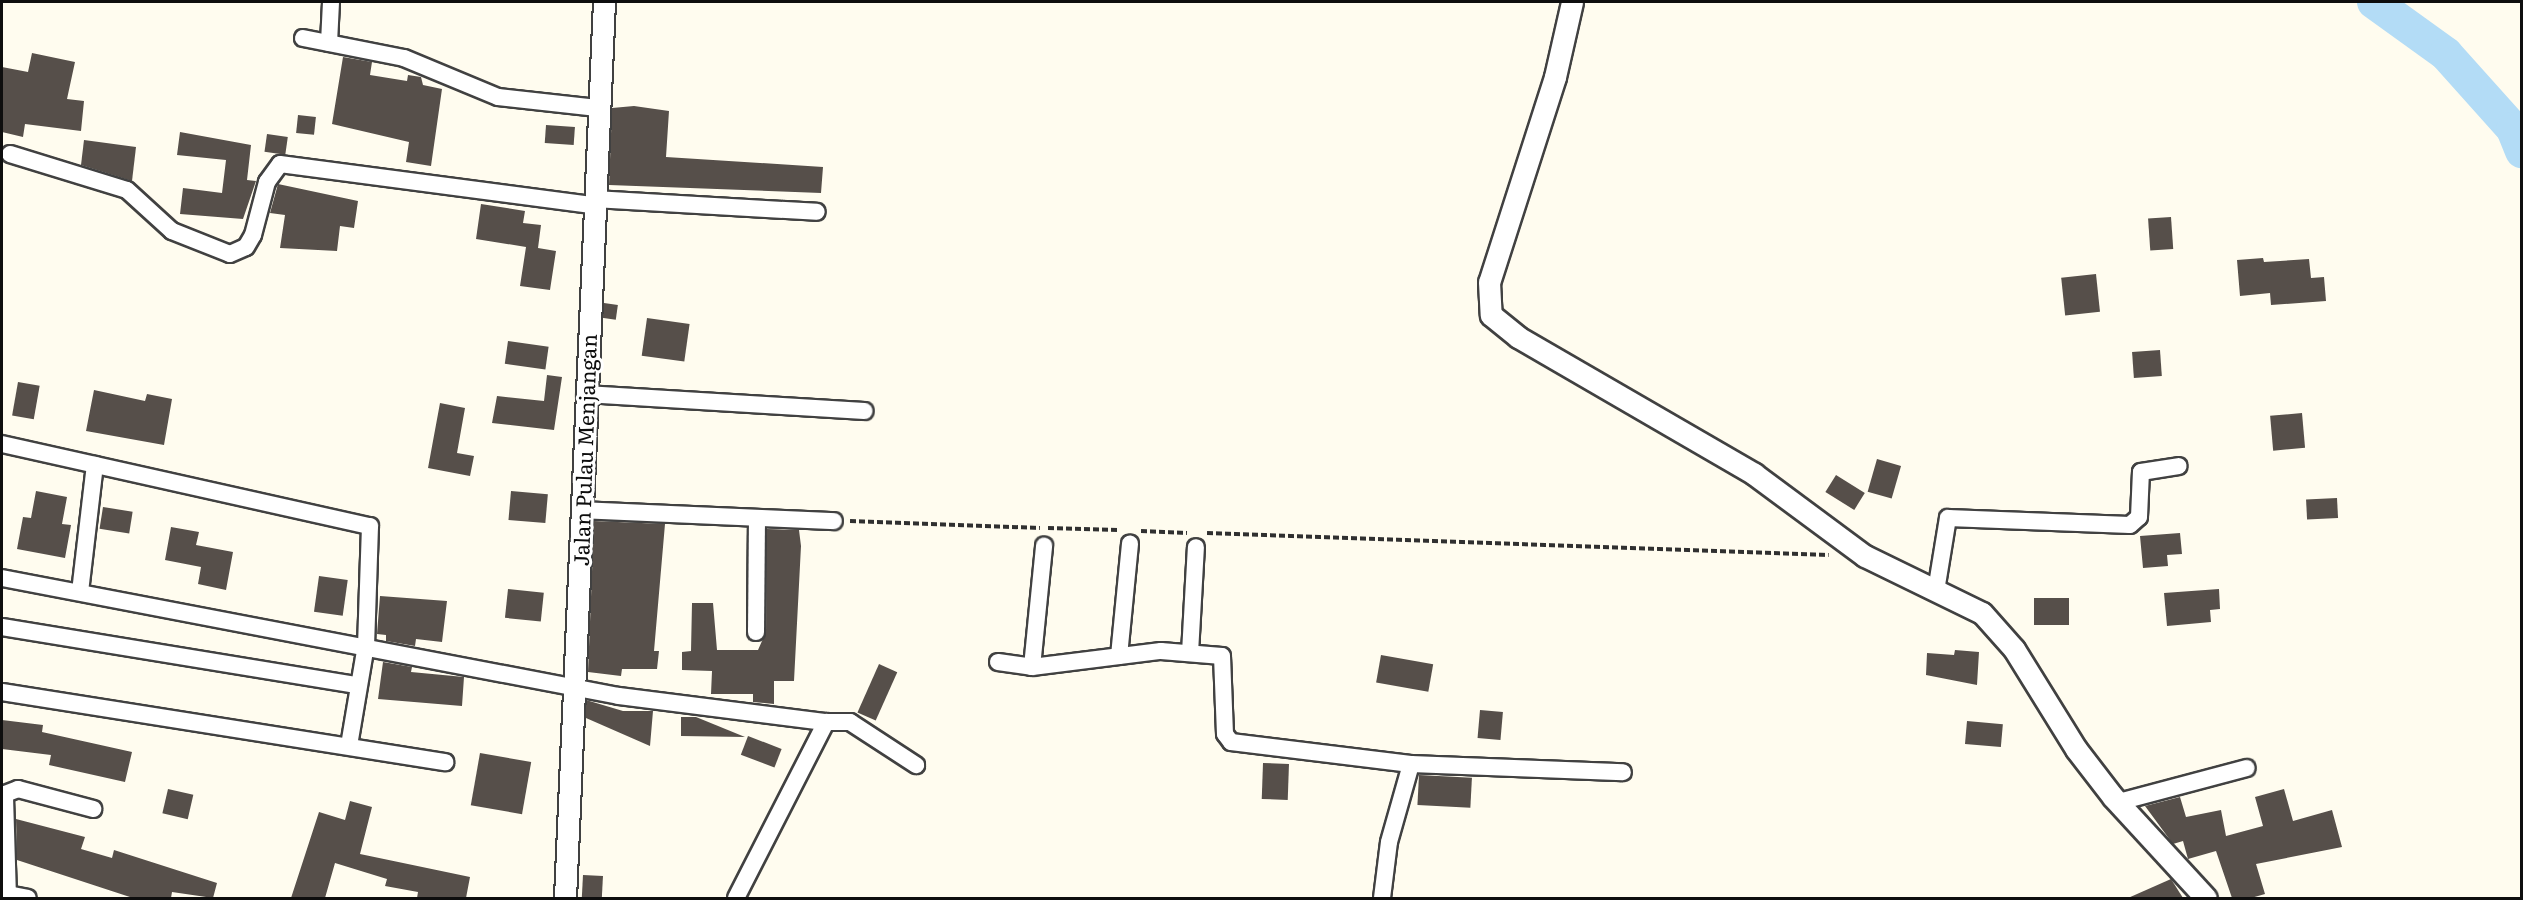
<!DOCTYPE html>
<style>
body{margin:0}
#map{position:relative;width:2523px;height:900px;overflow:hidden;background:#fffcef;font-family:Literata,serif}
div>[style]{position:absolute}
[style*='--x']{left:calc(var(--x)*1px);top:calc(var(--y)*1px);width:calc(var(--w)*1px);rotate:calc(var(--a)*1deg)}
.river>*{height:34px;margin:-17px;padding:0 17px;transform-origin:17px;border-radius:17px;background:#b3dcf6}
.building>*{inset:0;background:#564f4a;transform-origin:0 0}
.path>*{height:4px;margin-top:-2px;transform-origin:0;background:repeating-linear-gradient(90deg,#303030 0 6px,transparent 0 9px)}
.roads{filter:drop-shadow(2px 0 #414141) drop-shadow(-2px 0 #414141) drop-shadow(0 2px #414141) drop-shadow(0 -2px #414141)}
.minor>*{height:16px;margin:-8px;padding:0 8px;transform-origin:8px;border-radius:8px;background:#fff}
.tertiary>*{height:21px;margin:-10.5px;padding:0 10.5px;transform-origin:10.5px;border-radius:10.5px;background:#fff}
span{translate:-50% -50%;white-space:nowrap;text-align:center;line-height:1.15;-webkit-text-stroke:6px #fff;paint-order:stroke}
.street-label{font-size:21px;color:#0e0e0e}
.frame{position:absolute;inset:0;border:3px solid #0e0e0e;pointer-events:none}
</style>
<div id="map">
<div class="river">
<i style="--x:2374;--y:2;--w:89;--a:35.8"></i>
<i style="--x:2446;--y:54;--w:101;--a:48.2"></i>
<i style="--x:2513;--y:129;--w:24;--a:68"></i>
</div>
<div class="building">
<i style="clip-path:polygon(32px 53px,75px 62px,67px 99px,84px 101px,81px 131px,25px 124px,23px 137px,2px 132px,2px 67px,28px 72px)"></i>
<i style="clip-path:polygon(343px 57px,372px 62px,370px 75px,407px 81px,408px 75px,421px 77px,423px 85px,442px 89px,431px 166px,406px 162px,409px 142px,332px 124px)"></i>
<i style="clip-path:polygon(634px 106px,669px 111px,666px 157px,823px 167px,821px 193px,609px 185px,612px 108px)"></i>
<i style="left:298px;top:115px;width:18px;height:18px;rotate:6deg"></i>
<i style="left:546px;top:125px;width:29px;height:18px;rotate:4deg"></i>
<i style="clip-path:polygon(180px 132px,251px 145px,247px 180px,256px 181px,243px 219px,180px 214px,183px 188px,222px 193px,226px 160px,177px 155px)"></i>
<i style="left:267px;top:134px;width:21px;height:18px;rotate:8deg"></i>
<i style="clip-path:polygon(84px 140px,136px 147px,132px 181px,81px 165px)"></i>
<i style="clip-path:polygon(278px 184px,358px 201px,354px 228px,340px 226px,337px 251px,280px 248px,285px 215px,270px 213px)"></i>
<i style="clip-path:polygon(481px 204px,525px 211px,523px 223px,541px 225px,538px 248px,556px 251px,550px 290px,520px 286px,526px 247px,476px 239px)"></i>
<i style="left:2171px;top:217px;width:32px;height:23px;rotate:86deg"></i>
<i style="clip-path:polygon(2263px 258px,2264px 262px,2309px 259px,2311px 278px,2324px 277px,2326px 301px,2271px 305px,2270px 293px,2240px 296px,2237px 260px)"></i>
<i style="left:2096px;top:274px;width:38px;height:35px;rotate:84deg"></i>
<i style="left:604px;top:303px;width:14px;height:15px;rotate:8deg"></i>
<i style="left:647px;top:318px;width:43px;height:38px;rotate:8deg"></i>
<i style="left:508px;top:341px;width:41px;height:23px;rotate:8deg"></i>
<i style="left:2160px;top:350px;width:26px;height:28px;rotate:86deg"></i>
<i style="clip-path:polygon(547px 375px,562px 377px,554px 430px,492px 423px,497px 396px,544px 401px)"></i>
<i style="left:18px;top:382px;width:22px;height:34px;rotate:10deg"></i>
<i style="clip-path:polygon(94px 390px,145px 401px,147px 394px,172px 399px,164px 445px,86px 431px)"></i>
<i style="clip-path:polygon(440px 403px,465px 408px,457px 453px,474px 456px,470px 476px,428px 468px)"></i>
<i style="left:2302px;top:413px;width:35px;height:32px;rotate:85deg"></i>
<i style="left:1877px;top:459px;width:25px;height:34px;rotate:16deg"></i>
<i style="left:1836px;top:475px;width:34px;height:20px;rotate:32deg"></i>
<i style="clip-path:polygon(36px 491px,67px 497px,62px 524px,71px 525px,65px 558px,17px 549px,23px 517px,31px 518px)"></i>
<i style="left:511px;top:491px;width:37px;height:29px;rotate:5deg"></i>
<i style="left:2337px;top:498px;width:20px;height:31px;rotate:87deg"></i>
<i style="left:103px;top:507px;width:30px;height:22px;rotate:9deg"></i>
<i style="clip-path:polygon(594px 521px,665px 524px,654px 651px,659px 651px,657px 669px,622px 669px,621px 676px,588px 672px)"></i>
<i style="clip-path:polygon(171px 527px,199px 532px,196px 545px,233px 552px,226px 590px,198px 584px,201px 567px,165px 560px)"></i>
<i style="clip-path:polygon(767px 529px,799px 530px,801px 546px,794px 681px,774px 681px,774px 704px,753px 702px,753px 694px,711px 694px,712px 671px,682px 670px,682px 652px,691px 651px,692px 603px,713px 603px,717px 650px,758px 650px,766px 632px)"></i>
<i style="clip-path:polygon(2180px 533px,2182px 554px,2167px 555px,2168px 566px,2143px 568px,2140px 536px)"></i>
<i style="left:319px;top:576px;width:29px;height:36px;rotate:8deg"></i>
<i style="left:508px;top:589px;width:36px;height:29px;rotate:6deg"></i>
<i style="clip-path:polygon(2219px 589px,2220px 609px,2210px 610px,2211px 622px,2167px 626px,2164px 593px)"></i>
<i style="clip-path:polygon(380px 596px,447px 601px,442px 642px,416px 639px,415px 646px,386px 641px,386px 635px,377px 634px)"></i>
<i style="left:2034px;top:598px;width:35px;height:27px"></i>
<i style="clip-path:polygon(1955px 650px,1979px 652px,1977px 685px,1926px 675px,1927px 653px,1954px 655px)"></i>
<i style="left:1381px;top:655px;width:53px;height:28px;rotate:10deg"></i>
<i style="clip-path:polygon(383px 662px,412px 667px,411px 672px,464px 677px,462px 706px,378px 699px)"></i>
<i style="left:879px;top:664px;width:20px;height:53px;rotate:24deg"></i>
<i style="clip-path:polygon(586px 700px,623px 711px,653px 711px,650px 746px,586px 718px)"></i>
<i style="left:1480px;top:710px;width:23px;height:28px;rotate:5deg"></i>
<i style="clip-path:polygon(681px 717px,696px 717px,745px 737px,681px 736px)"></i>
<i style="clip-path:polygon(2px 720px,43px 725px,42px 732px,132px 752px,125px 782px,49px 765px,51px 755px,2px 749px)"></i>
<i style="left:1967px;top:721px;width:36px;height:23px;rotate:5deg"></i>
<i style="left:748px;top:736px;width:36px;height:20px;rotate:21deg"></i>
<i style="left:480px;top:753px;width:52px;height:53px;rotate:10deg"></i>
<i style="left:1263px;top:763px;width:26px;height:36px;rotate:2deg"></i>
<i style="left:1419px;top:775px;width:53px;height:30px;rotate:3deg"></i>
<i style="left:168px;top:789px;width:26px;height:25px;rotate:13deg"></i>
<i style="clip-path:polygon(2284px 789px,2293px 821px,2332px 810px,2342px 847px,2256px 864px,2265px 894px,2251px 898px,2232px 898px,2216px 851px,2188px 859px,2183px 841px,2173px 844px,2145px 806px,2180px 797px,2186px 817px,2221px 810px,2226px 836px,2263px 826px,2255px 797px)"></i>
<i style="clip-path:polygon(350px 801px,372px 807px,360px 854px,470px 877px,466px 898px,417px 898px,418px 892px,385px 886px,387px 879px,335px 863px,325px 898px,291px 898px,319px 812px,345px 820px)"></i>
<i style="clip-path:polygon(16px 819px,85px 837px,81px 849px,112px 858px,114px 850px,217px 883px,213px 898px,172px 892px,171px 898px,133px 898px,17px 860px)"></i>
<i style="left:583px;top:875px;width:20px;height:22px;rotate:3deg"></i>
<i style="clip-path:polygon(2171px 879px,2183px 898px,2128px 898px)"></i>
</div>
<div class="path">
<i style="--x:850;--y:521;--w:190;--a:2.1"></i>
<i style="--x:1048;--y:528;--w:70;--a:1.6"></i>
<i style="--x:1141;--y:531;--w:46;--a:2.5"></i>
<i style="--x:1207;--y:533;--w:622;--a:2.03"></i>
</div>
<div class="roads">
<div class="minor">
<i style="--x:303;--y:38;--w:103;--a:11.2"></i>
<i style="--x:404;--y:58;--w:102;--a:22.5"></i>
<i style="--x:498;--y:97;--w:100;--a:6.3"></i>
<i style="--x:329;--y:43;--w:41;--a:-87.2"></i>
<i style="--x:10;--y:154;--w:122;--a:17.1"></i>
<i style="--x:127;--y:190;--w:61;--a:42.3"></i>
<i style="--x:172;--y:231;--w:62;--a:21.6"></i>
<i style="--x:230;--y:254;--w:17;--a:-24"></i>
<i style="--x:246;--y:247;--w:14;--a:-60"></i>
<i style="--x:253;--y:235;--w:55;--a:-75.2"></i>
<i style="--x:267;--y:182;--w:22;--a:-54"></i>
<i style="--x:280;--y:164;--w:316;--a:7.5"></i>
<i style="--x:594;--y:199;--w:223;--a:3.3"></i>
<i style="--x:585;--y:394;--w:280;--a:3.5"></i>
<i style="--x:2;--y:444;--w:377;--a:12.6"></i>
<i style="--x:370;--y:526;--w:119;--a:91.9"></i>
<i style="--x:366;--y:645;--w:101;--a:99.6"></i>
<i style="--x:581;--y:510;--w:253;--a:2.5"></i>
<i style="--x:2;--y:578;--w:628;--a:10.83"></i>
<i style="--x:619;--y:696;--w:209;--a:7.2"></i>
<i style="--x:1936;--y:591;--w:74;--a:-80.7"></i>
<i style="--x:1948;--y:518;--w:182;--a:2.2"></i>
<i style="--x:2130;--y:525;--w:12;--a:-42"></i>
<i style="--x:2139;--y:517;--w:45;--a:-87.5"></i>
<i style="--x:2141;--y:472;--w:38;--a:-9"></i>
<i style="--x:80;--y:592;--w:128;--a:-83.3"></i>
<i style="--x:2;--y:627;--w:361;--a:9.3"></i>
<i style="--x:756;--y:632;--w:112;--a:-89.5"></i>
<i style="--x:1190;--y:653;--w:106;--a:-86.8"></i>
<i style="--x:1119;--y:656;--w:113;--a:-84.4"></i>
<i style="--x:998;--y:662;--w:34;--a:8"></i>
<i style="--x:1032;--y:667;--w:130;--a:-7.1"></i>
<i style="--x:1161;--y:651;--w:61;--a:4.7"></i>
<i style="--x:1222;--y:656;--w:78;--a:87.8"></i>
<i style="--x:1225;--y:734;--w:10;--a:53"></i>
<i style="--x:1231;--y:742;--w:181;--a:7"></i>
<i style="--x:1411;--y:764;--w:212;--a:2.2"></i>
<i style="--x:1032;--y:667;--w:122;--a:-84.3"></i>
<i style="--x:2;--y:692;--w:449;--a:9"></i>
<i style="--x:2119;--y:802;--w:132;--a:-14.9"></i>
<i style="--x:8;--y:894;--w:20;--a:11"></i>
<i style="--x:8;--y:898;--w:104;--a:-91.7"></i>
<i style="--x:5;--y:794;--w:14;--a:-21"></i>
<i style="--x:18;--y:789;--w:78;--a:14.9"></i>
<i style="--x:736;--y:898;--w:198;--a:-62.9"></i>
<i style="--x:826;--y:722;--w:24;--a:0"></i>
<i style="--x:850;--y:722;--w:79;--a:33.1"></i>
<i style="--x:1382;--y:898;--w:56;--a:-82.9"></i>
<i style="--x:1389;--y:842;--w:81;--a:-74.2"></i>
</div>
<div class="tertiary">
<i style="--x:1572;--y:2;--w:77;--a:102.8"></i>
<i style="--x:1555;--y:77;--w:215;--a:107.8"></i>
<i style="--x:1489;--y:282;--w:33;--a:87"></i>
<i style="--x:1491;--y:315;--w:35;--a:39"></i>
<i style="--x:1518;--y:337;--w:273;--a:30.1"></i>
<i style="--x:1754;--y:474;--w:138;--a:36.5"></i>
<i style="--x:1865;--y:556;--w:130;--a:26"></i>
<i style="--x:1982;--y:613;--w:48;--a:48.4"></i>
<i style="--x:2014;--y:649;--w:118;--a:58.2"></i>
<i style="--x:2076;--y:749;--w:61;--a:52.4"></i>
<i style="--x:2113;--y:797;--w:137;--a:47.4"></i>
<i style="--x:565;--y:898;--w:897;--a:-87.51"></i>
</div>
</div>
<div class="street-label">
<span style="left:584px;top:450px;rotate:-88deg">Jalan Pulau Menjangan</span>
</div>
<div class="frame"></div>
</div>
